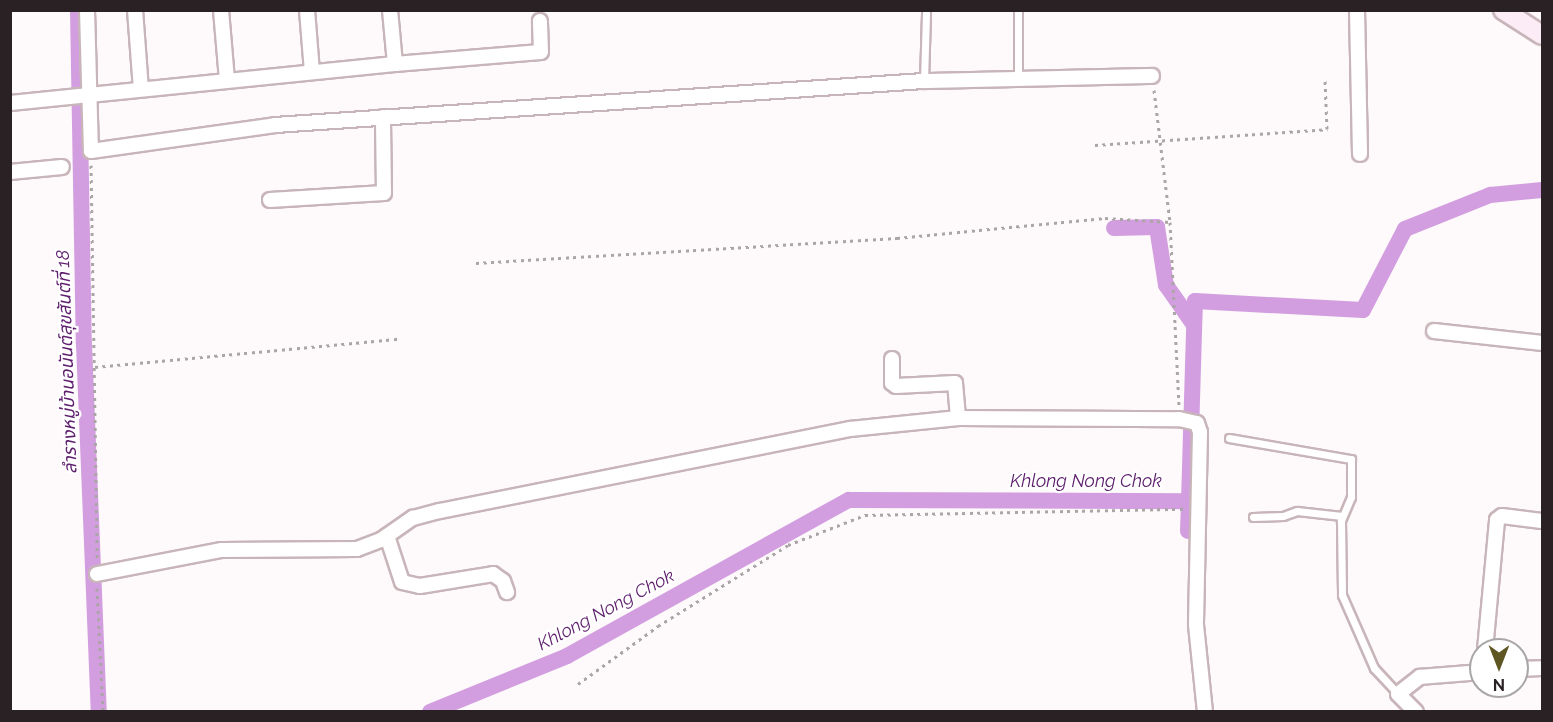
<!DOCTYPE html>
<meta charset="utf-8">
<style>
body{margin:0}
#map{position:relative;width:1553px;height:722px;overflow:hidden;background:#fef9fa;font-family:Raleway,"Noto Sans Thai",sans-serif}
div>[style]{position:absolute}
.canal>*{height:16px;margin:-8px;padding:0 8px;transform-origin:8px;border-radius:8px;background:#d29ee0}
.path>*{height:3px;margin-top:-1.5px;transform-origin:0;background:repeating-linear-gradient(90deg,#aca5a7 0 3px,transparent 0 7.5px)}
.roads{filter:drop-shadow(2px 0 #c8b5ba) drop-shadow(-2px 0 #c8b5ba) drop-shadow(0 2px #c8b5ba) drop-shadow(0 -2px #c8b5ba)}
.service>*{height:7px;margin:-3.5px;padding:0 3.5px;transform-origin:3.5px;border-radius:3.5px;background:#fff}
.minor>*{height:14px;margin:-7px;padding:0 7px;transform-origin:7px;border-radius:7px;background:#fff}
.secondary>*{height:18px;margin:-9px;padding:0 9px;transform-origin:9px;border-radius:9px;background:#fbecf6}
span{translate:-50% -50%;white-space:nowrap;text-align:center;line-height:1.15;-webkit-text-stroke:4.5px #fff;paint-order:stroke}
.water-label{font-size:18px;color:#5f206e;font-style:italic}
.frame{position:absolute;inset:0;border:12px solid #292123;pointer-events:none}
.north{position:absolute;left:1469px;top:638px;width:60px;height:60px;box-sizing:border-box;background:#fff;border:2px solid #a9a6a7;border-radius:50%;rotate:180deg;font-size:16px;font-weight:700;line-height:24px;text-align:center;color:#292123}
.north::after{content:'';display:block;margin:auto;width:21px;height:27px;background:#5f5723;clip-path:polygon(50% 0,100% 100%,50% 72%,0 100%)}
</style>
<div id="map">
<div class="canal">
<i style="left:78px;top:10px;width:334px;rotate:89deg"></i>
<i style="left:84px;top:344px;width:368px;rotate:87.7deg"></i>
<i style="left:1114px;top:228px;width:43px;rotate:-1.3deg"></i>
<i style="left:1157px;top:227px;width:59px;rotate:81.2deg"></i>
<i style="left:1166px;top:285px;width:49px;rotate:55deg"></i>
<i style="left:1188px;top:531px;width:30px;rotate:-88deg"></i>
<i style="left:430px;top:712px;width:148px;rotate:-22.2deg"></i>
<i style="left:567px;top:656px;width:322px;rotate:-29deg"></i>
<i style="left:849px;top:500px;width:340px;rotate:0.2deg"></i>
<i style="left:1189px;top:501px;width:200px;rotate:-88.3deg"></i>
<i style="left:1195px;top:301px;width:168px;rotate:3.1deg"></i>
<i style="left:1363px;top:310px;width:91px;rotate:-62.6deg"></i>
<i style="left:1405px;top:229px;width:92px;rotate:-21.8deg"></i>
<i style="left:1490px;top:195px;width:52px;rotate:-5.5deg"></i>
</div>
<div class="path">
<i style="left:1154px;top:90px;width:133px;rotate:83.1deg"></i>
<i style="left:1170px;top:222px;width:184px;rotate:87.2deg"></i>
<i style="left:1095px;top:145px;width:233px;rotate:-3.9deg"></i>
<i style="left:1327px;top:129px;width:50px;rotate:-92.3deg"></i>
<i style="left:91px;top:165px;width:395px;rotate:89.1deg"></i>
<i style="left:476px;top:263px;width:422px;rotate:-3.4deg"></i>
<i style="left:897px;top:238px;width:209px;rotate:-5.5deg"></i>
<i style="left:1105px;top:218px;width:65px;rotate:3.5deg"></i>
<i style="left:95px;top:367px;width:305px;rotate:-5.3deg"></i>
<i style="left:97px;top:588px;width:124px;rotate:87.2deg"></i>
<i style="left:578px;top:684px;width:99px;rotate:-35.9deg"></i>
<i style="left:658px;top:626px;width:153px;rotate:-31.9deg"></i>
<i style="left:788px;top:545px;width:83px;rotate:-21.3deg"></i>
<i style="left:865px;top:515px;width:320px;rotate:-1.1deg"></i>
</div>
<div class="roads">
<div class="service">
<i style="left:1018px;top:78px;width:68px;rotate:-90deg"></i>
<i style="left:924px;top:81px;width:68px;rotate:-88.3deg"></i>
<i style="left:1229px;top:438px;width:124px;rotate:9.8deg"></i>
<i style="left:1351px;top:459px;width:38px;rotate:90deg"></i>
<i style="left:1351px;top:497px;width:26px;rotate:113deg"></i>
<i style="left:1341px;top:521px;width:74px;rotate:89.2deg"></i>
<i style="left:1342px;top:595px;width:80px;rotate:66.3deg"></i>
<i style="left:1374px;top:668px;width:35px;rotate:47deg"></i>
<i style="left:1253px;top:517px;width:30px;rotate:-2deg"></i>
<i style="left:1283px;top:516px;width:15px;rotate:-20deg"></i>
<i style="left:1297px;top:511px;width:45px;rotate:6.3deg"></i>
</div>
<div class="minor">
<i style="left:87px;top:10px;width:141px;rotate:88.4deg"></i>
<i style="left:91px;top:151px;width:186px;rotate:-8deg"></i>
<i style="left:275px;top:125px;width:650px;rotate:-3.88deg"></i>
<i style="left:924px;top:81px;width:228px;rotate:-1.3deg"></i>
<i style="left:135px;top:10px;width:79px;rotate:85.7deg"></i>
<i style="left:221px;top:10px;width:70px;rotate:85.1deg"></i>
<i style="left:307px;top:10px;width:62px;rotate:85.4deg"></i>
<i style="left:1357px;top:10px;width:144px;rotate:88.8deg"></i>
<i style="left:395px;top:64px;width:146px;rotate:-4.7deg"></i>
<i style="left:541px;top:52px;width:31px;rotate:-92deg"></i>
<i style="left:10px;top:103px;width:387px;rotate:-5.8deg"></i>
<i style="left:395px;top:64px;width:54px;rotate:-95.3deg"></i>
<i style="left:10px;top:172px;width:52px;rotate:-5.5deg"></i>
<i style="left:270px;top:200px;width:114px;rotate:-3.5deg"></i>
<i style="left:384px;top:193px;width:76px;rotate:-90.8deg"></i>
<i style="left:1434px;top:331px;width:109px;rotate:6.3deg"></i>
<i style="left:892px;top:359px;width:24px;rotate:90deg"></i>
<i style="left:892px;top:383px;width:5px;rotate:37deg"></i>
<i style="left:896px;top:386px;width:59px;rotate:-2.9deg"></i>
<i style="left:955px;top:383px;width:35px;rotate:85deg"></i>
<i style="left:387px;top:536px;width:48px;rotate:71.9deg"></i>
<i style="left:402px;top:582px;width:18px;rotate:13deg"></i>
<i style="left:420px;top:586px;width:74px;rotate:-9.3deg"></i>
<i style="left:493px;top:574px;width:12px;rotate:35deg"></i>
<i style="left:503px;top:581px;width:12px;rotate:70deg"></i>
<i style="left:97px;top:574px;width:127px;rotate:-10.9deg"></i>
<i style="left:222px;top:550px;width:135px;rotate:-0.4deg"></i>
<i style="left:357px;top:549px;width:26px;rotate:-21deg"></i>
<i style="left:381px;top:540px;width:39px;rotate:-35deg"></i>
<i style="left:413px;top:518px;width:28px;rotate:-15deg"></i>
<i style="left:440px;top:511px;width:418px;rotate:-11.3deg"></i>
<i style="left:850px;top:429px;width:109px;rotate:-5.8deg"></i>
<i style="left:958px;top:418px;width:221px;rotate:0.3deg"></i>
<i style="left:1179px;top:419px;width:18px;rotate:13deg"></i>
<i style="left:1197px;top:423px;width:9px;rotate:72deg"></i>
<i style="left:1200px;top:432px;width:193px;rotate:91.2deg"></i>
<i style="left:1196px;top:625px;width:87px;rotate:84.1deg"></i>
<i style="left:1485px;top:650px;width:131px;rotate:-84.7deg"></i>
<i style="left:1497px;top:520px;width:6px;rotate:-39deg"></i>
<i style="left:1502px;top:516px;width:40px;rotate:7.1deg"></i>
<i style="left:1517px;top:669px;width:25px;rotate:-2deg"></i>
<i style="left:1416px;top:712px;width:25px;rotate:-135deg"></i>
<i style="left:1398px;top:694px;width:28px;rotate:-38deg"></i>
<i style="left:1420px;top:677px;width:61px;rotate:-4.7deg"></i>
</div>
<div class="secondary">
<i style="left:1503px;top:10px;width:46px;rotate:32.7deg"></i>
</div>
</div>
<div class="water-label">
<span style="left:67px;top:362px;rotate:-92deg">ลำรางหมู่บ้านอนันต์สุขสันต์ที่ 18</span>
<span style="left:1086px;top:481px">Khlong Nong Chok</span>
<span style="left:606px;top:610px;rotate:-28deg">Khlong Nong Chok</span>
</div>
<div class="frame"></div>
<div class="north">N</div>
</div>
